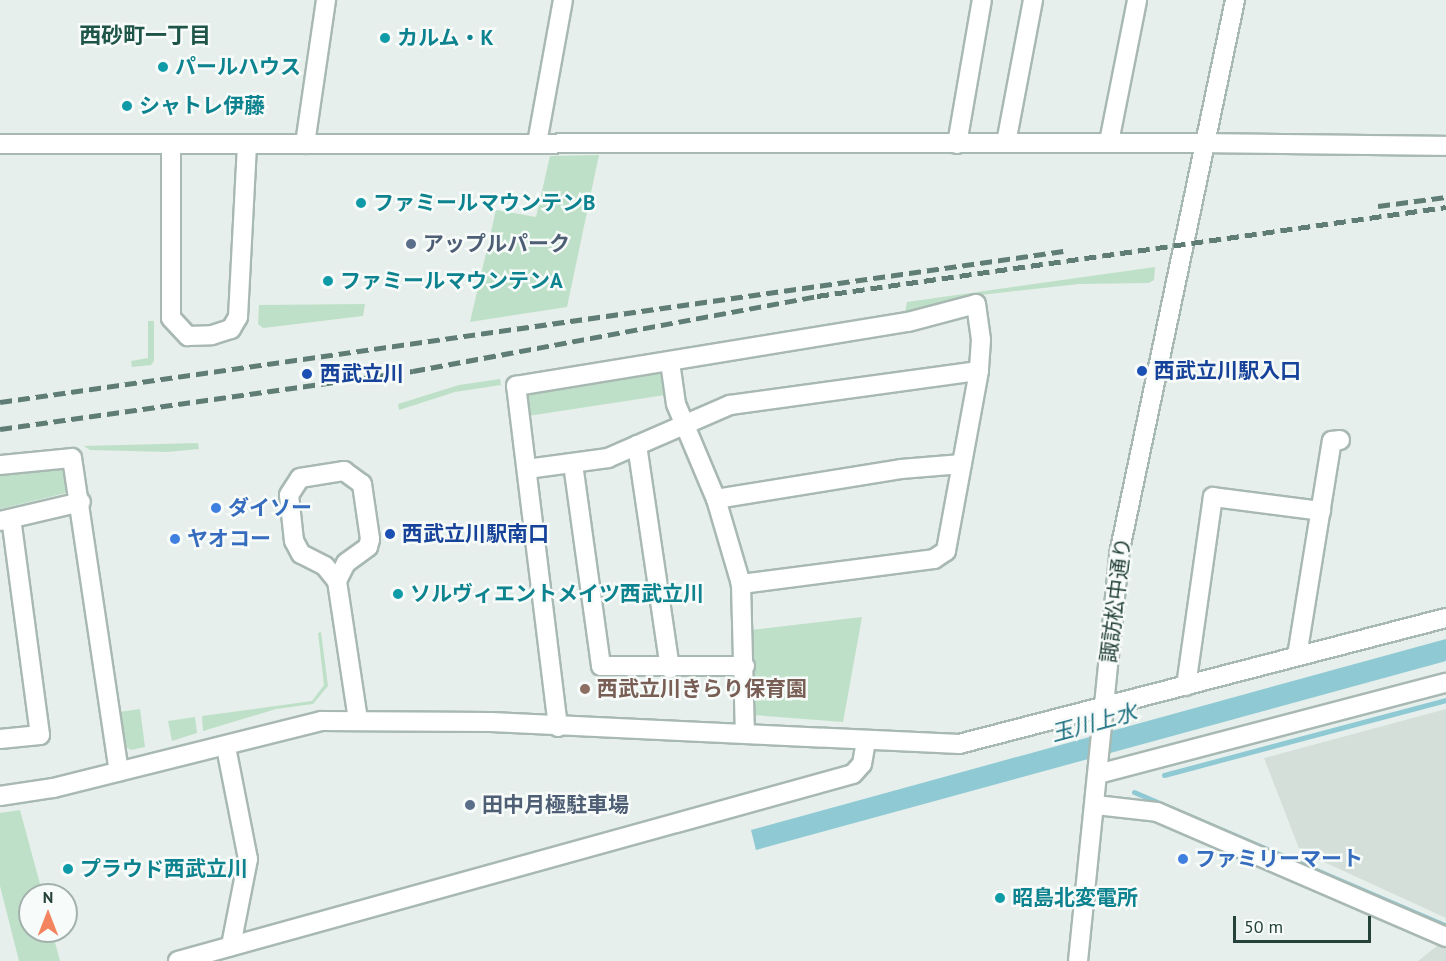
<!DOCTYPE html>
<meta charset="utf-8">
<style>
body{margin:0}
#map{position:relative;width:1446px;height:961px;overflow:hidden;background:#e6efeb;font-family:"PT Sans","Noto Sans JP",sans-serif}
div>[style]{position:absolute}
.built>*{inset:0;background:#d4dfda}
.green>*{inset:0;background:#bfe0c8}
.water>*{inset:0;background:#8ec9d4}
.stream>*{height:5px;margin:-2.5px;padding:0 2.5px;transform-origin:2.5px;border-radius:2.5px;background:#8ec9d4}
.roads{filter:drop-shadow(2px 0 #a8b8b2) drop-shadow(-2px 0 #a8b8b2) drop-shadow(0 2px #a8b8b2) drop-shadow(0 -2px #a8b8b2)}
.minor>*{height:18px;margin:-9px;padding:0 9px;transform-origin:9px;border-radius:9px;background:#fff}
.tertiary>*{height:18px;margin:-9px;padding:0 9px;transform-origin:9px;border-radius:9px;background:#fff}
.rail>*{height:4.5px;margin-top:-2.25px;transform-origin:0;background:repeating-linear-gradient(90deg,#5f7d75 0 12px,transparent 0 18px)}
.dots>*{width:16px;height:16px;translate:-50% -50%;box-sizing:border-box;border:3px solid #f7fbf9;border-radius:50%}
span{translate:-50% -50%;white-space:nowrap;text-align:center;line-height:1.15;-webkit-text-stroke:5px #f7fbf9;paint-order:stroke}
.culture-label{font-size:21px;color:#0d838f;font-weight:700}
.left{translate:0 -50%;text-align:left}
.service-label{font-size:21px;color:#4e5e75;font-weight:700}
.transit-label{font-size:21px;color:#164399;font-weight:700}
.shop-label{font-size:21px;color:#366cbe;font-weight:700}
.street-label{font-size:21px;color:#24423a}
.education-label{font-size:21px;color:#785e54;font-weight:700}
.neighbourhood-label{font-size:22px;color:#1f5548;font-weight:700}
.water-label{font-size:22px;color:#1c6f80;font-style:italic}
.north{position:absolute;left:18px;top:883px;width:60px;height:60px;box-sizing:border-box;background:#f7fbf9;border:2px solid #a3b1ad;border-radius:50%;rotate:0deg;font-size:16px;font-weight:700;line-height:24px;text-align:center;color:#24423a}
.north::after{content:'';display:block;margin:auto;width:21px;height:27px;background:#f4845f;clip-path:polygon(50% 0,100% 100%,50% 72%,0 100%)}
.scale{position:absolute;left:1233px;top:916px;width:138px;height:27px;box-sizing:border-box;border:3px solid #24423a;border-top:0;padding-left:8px;font-size:18px;line-height:21px;white-space:nowrap;color:#24423a;-webkit-text-stroke:4px #f7fbf9;paint-order:stroke}
</style>
<div id="map">
<div class="built">
<i style="clip-path:polygon(1446px 709px,1446px 918px,1300px 851px,1264px 758px)"></i>
<i style="clip-path:polygon(1442px 942px,1446px 944px,1446px 961px,1418px 961px)"></i>
</div>
<div class="green">
<i style="clip-path:polygon(599px 155px,567px 307px,470px 322px,496px 210px,536px 217px,550px 156px)"></i>
<i style="clip-path:polygon(1155px 267px,1154px 280px,1149px 283px,1079px 284px,972px 296px,904px 317px,907px 302px)"></i>
<i style="clip-path:polygon(365px 304px,363px 316px,263px 328px,258px 324px,259px 305px)"></i>
<i style="clip-path:polygon(148px 321px,154px 321px,154px 361px,151px 365px,132px 367px,131px 361px,148px 358px)"></i>
<i style="clip-path:polygon(655px 372px,663px 376px,665px 395px,528px 416px,526px 397px,534px 391px)"></i>
<i style="clip-path:polygon(500px 379px,501px 385px,455px 392px,399px 410px,398px 404px,459px 385px)"></i>
<i style="clip-path:polygon(198px 443px,199px 449px,167px 452px,90px 450px,84px 446px)"></i>
<i style="clip-path:polygon(62px 467px,66px 493px,0 509px,0 473px)"></i>
<i style="clip-path:polygon(862px 617px,843px 722px,753px 715px,751px 630px)"></i>
<i style="clip-path:polygon(321px 632px,328px 686px,313px 704px,276px 709px,203px 731px,202px 716px,312px 701px,324px 685px,318px 633px)"></i>
<i style="clip-path:polygon(140px 709px,145px 747px,131px 750px,123px 745px,119px 712px)"></i>
<i style="clip-path:polygon(195px 717px,197px 733px,172px 741px,168px 721px)"></i>
<i style="clip-path:polygon(20px 810px,43px 895px,30px 895px,30px 931px,52px 931px,60px 961px,19px 961px,0 886px,0 813px)"></i>
</div>
<div class="water">
<i style="clip-path:polygon(1446px 639px,1446px 661px,756px 850px,751px 830px)"></i>
</div>
<div class="stream">
<i style="left:1164px;top:775px;width:292px;rotate:-14.9deg"></i>
<i style="left:1134px;top:792px;width:340px;rotate:23.2deg"></i>
</div>
<div class="roads">
<div class="minor">
<i style="left:1109px;top:142px;width:145px;rotate:-78.8deg"></i>
<i style="left:537px;top:143px;width:145px;rotate:-79.7deg"></i>
<i style="left:1006px;top:143px;width:146px;rotate:-79.3deg"></i>
<i style="left:1206px;top:143px;width:240px;rotate:0.7deg"></i>
<i style="left:305px;top:144px;width:146px;rotate:-81.7deg"></i>
<i style="left:957px;top:144px;width:146px;rotate:-80.2deg"></i>
<i style="left:171px;top:145px;width:173px;rotate:90deg"></i>
<i style="left:171px;top:318px;width:25px;rotate:47deg"></i>
<i style="left:188px;top:336px;width:24px;rotate:-2deg"></i>
<i style="left:212px;top:335px;width:20px;rotate:-18deg"></i>
<i style="left:231px;top:329px;width:14px;rotate:-60deg"></i>
<i style="left:238px;top:317px;width:173px;rotate:-87deg"></i>
<i style="left:670px;top:362px;width:42px;rotate:81.9deg"></i>
<i style="left:676px;top:404px;width:103px;rotate:67.2deg"></i>
<i style="left:716px;top:499px;width:89px;rotate:73.6deg"></i>
<i style="left:741px;top:584px;width:148px;rotate:88.5deg"></i>
<i style="left:637px;top:445px;width:226px;rotate:81.6deg"></i>
<i style="left:573px;top:464px;width:204px;rotate:82.1deg"></i>
<i style="left:601px;top:666px;width:144px"></i>
<i style="left:0;top:465px;width:72px;rotate:-5.6deg"></i>
<i style="left:72px;top:458px;width:317px;rotate:81.5deg"></i>
<i style="left:527px;top:469px;width:82px;rotate:-7.7deg"></i>
<i style="left:608px;top:458px;width:133px;rotate:-23.5deg"></i>
<i style="left:730px;top:405px;width:251px;rotate:-7.8deg"></i>
<i style="left:344px;top:471px;width:22px;rotate:36deg"></i>
<i style="left:362px;top:484px;width:56px;rotate:81.7deg"></i>
<i style="left:370px;top:539px;width:8px;rotate:104deg"></i>
<i style="left:368px;top:547px;width:27px;rotate:144deg"></i>
<i style="left:346px;top:563px;width:20px;rotate:117deg"></i>
<i style="left:337px;top:581px;width:19px;rotate:-129deg"></i>
<i style="left:325px;top:566px;width:27px;rotate:-153deg"></i>
<i style="left:301px;top:554px;width:15px;rotate:-118deg"></i>
<i style="left:294px;top:541px;width:46px;rotate:-96.2deg"></i>
<i style="left:289px;top:495px;width:20px;rotate:-57deg"></i>
<i style="left:300px;top:478px;width:45px;rotate:-9deg"></i>
<i style="left:716px;top:499px;width:187px;rotate:-9.2deg"></i>
<i style="left:901px;top:469px;width:61px;rotate:-4.7deg"></i>
<i style="left:0;top:521px;width:83px;rotate:-13.2deg"></i>
<i style="left:1297px;top:656px;width:218px;rotate:-80.8deg"></i>
<i style="left:1332px;top:441px;width:8px;rotate:-7deg"></i>
<i style="left:1186px;top:686px;width:191px;rotate:-81.9deg"></i>
<i style="left:1213px;top:497px;width:109px;rotate:7.4deg"></i>
<i style="left:558px;top:727px;width:344px;rotate:-97deg"></i>
<i style="left:516px;top:386px;width:397px;rotate:-9.3deg"></i>
<i style="left:908px;top:322px;width:70px;rotate:-14.8deg"></i>
<i style="left:976px;top:304px;width:36px;rotate:82deg"></i>
<i style="left:981px;top:340px;width:31px;rotate:94deg"></i>
<i style="left:979px;top:371px;width:183px;rotate:100.4deg"></i>
<i style="left:946px;top:551px;width:14px;rotate:146deg"></i>
<i style="left:934px;top:559px;width:195px;rotate:172.6deg"></i>
<i style="left:0;top:739px;width:40px;rotate:-5.7deg"></i>
<i style="left:40px;top:735px;width:218px;rotate:-97.6deg"></i>
<i style="left:226px;top:747px;width:114px;rotate:78.9deg"></i>
<i style="left:248px;top:859px;width:89px;rotate:101.1deg"></i>
<i style="left:1098px;top:774px;width:360px;rotate:-14.7deg"></i>
<i style="left:1096px;top:805px;width:61px;rotate:6.5deg"></i>
<i style="left:1157px;top:812px;width:315px;rotate:23.4deg"></i>
<i style="left:178px;top:961px;width:700px;rotate:-15.48deg"></i>
<i style="left:853px;top:774px;width:13px;rotate:-48deg"></i>
<i style="left:862px;top:764px;width:22px;rotate:-80deg"></i>
</div>
<div class="tertiary">
<i style="left:0;top:144px;width:1206px;rotate:-0.05deg"></i>
<i style="left:337px;top:581px;width:141px;rotate:81.4deg"></i>
<i style="left:0;top:796px;width:54px;rotate:-8.6deg"></i>
<i style="left:53px;top:788px;width:276px;rotate:-14deg"></i>
<i style="left:321px;top:721px;width:170px;rotate:0.3deg"></i>
<i style="left:491px;top:722px;width:469px;rotate:2.7deg"></i>
<i style="left:959px;top:744px;width:503px;rotate:-14.51deg"></i>
<i style="left:1078px;top:961px;width:409px;rotate:-84.2deg"></i>
<i style="left:1119px;top:554px;width:566px;rotate:-78.17deg"></i>
</div>
</div>
<div class="rail">
<i style="left:1378px;top:206px;width:69px;rotate:-7.5deg"></i>
<i style="left:0;top:402px;width:1074px;rotate:-8.08deg"></i>
<i style="left:0;top:429px;width:417px;rotate:-8deg"></i>
<i style="left:413px;top:371px;width:411px;rotate:-10.5deg"></i>
<i style="left:817px;top:296px;width:635px;rotate:-8.05deg"></i>
</div>
<div class="dots">
<i style="left:385px;top:38px;background:#0f9aa8"></i>
<i style="left:163px;top:67px;background:#0f9aa8"></i>
<i style="left:127px;top:106px;background:#0f9aa8"></i>
<i style="left:361px;top:203px;background:#0f9aa8"></i>
<i style="left:411px;top:244px;background:#5c6f8a"></i>
<i style="left:328px;top:281px;background:#0f9aa8"></i>
<i style="left:1142px;top:371px;background:#1a4fb4"></i>
<i style="left:307px;top:374px;background:#1a4fb4"></i>
<i style="left:216px;top:508px;background:#3f7fe0"></i>
<i style="left:390px;top:534px;background:#1a4fb4"></i>
<i style="left:175px;top:539px;background:#3f7fe0"></i>
<i style="left:398px;top:594px;background:#0f9aa8"></i>
<i style="left:585px;top:689px;background:#8d6e63"></i>
<i style="left:470px;top:805px;background:#5c6f8a"></i>
<i style="left:1183px;top:859px;background:#3f7fe0"></i>
<i style="left:68px;top:869px;background:#0f9aa8"></i>
<i style="left:1000px;top:898px;background:#0f9aa8"></i>
</div>
<div class="culture-label">
<span class="left" style="left:397px;top:38px">カルム・K</span>
<span class="left" style="left:175px;top:67px">パールハウス</span>
<span class="left" style="left:139px;top:106px">シャトレ伊藤</span>
<span class="left" style="left:373px;top:203px">ファミールマウンテンB</span>
<span class="left" style="left:340px;top:281px">ファミールマウンテンA</span>
<span class="left" style="left:410px;top:594px">ソルヴィエントメイツ西武立川</span>
<span class="left" style="left:80px;top:869px">プラウド西武立川</span>
<span class="left" style="left:1012px;top:898px">昭島北変電所</span>
</div>
<div class="service-label">
<span class="left" style="left:423px;top:244px">アップルパーク</span>
<span class="left" style="left:482px;top:805px">田中月極駐車場</span>
</div>
<div class="transit-label">
<span class="left" style="left:1154px;top:371px">西武立川駅入口</span>
<span class="left" style="left:320px;top:374px">西武立川</span>
<span class="left" style="left:402px;top:534px">西武立川駅南口</span>
</div>
<div class="shop-label">
<span class="left" style="left:228px;top:508px">ダイソー</span>
<span class="left" style="left:187px;top:539px">ヤオコー</span>
<span class="left" style="left:1195px;top:859px">ファミリーマート</span>
</div>
<div class="street-label">
<span style="left:1116px;top:600px;rotate:-83deg">諏訪松中通り</span>
</div>
<div class="education-label">
<span class="left" style="left:597px;top:689px">西武立川きらり保育園</span>
</div>
<div class="neighbourhood-label">
<span style="left:145px;top:36px">西砂町一丁目</span>
</div>
<div class="water-label">
<span style="left:1094px;top:723px;rotate:-15deg">玉川上水</span>
</div>
<div class="north">N</div>
<div class="scale">50 m</div>
</div>
